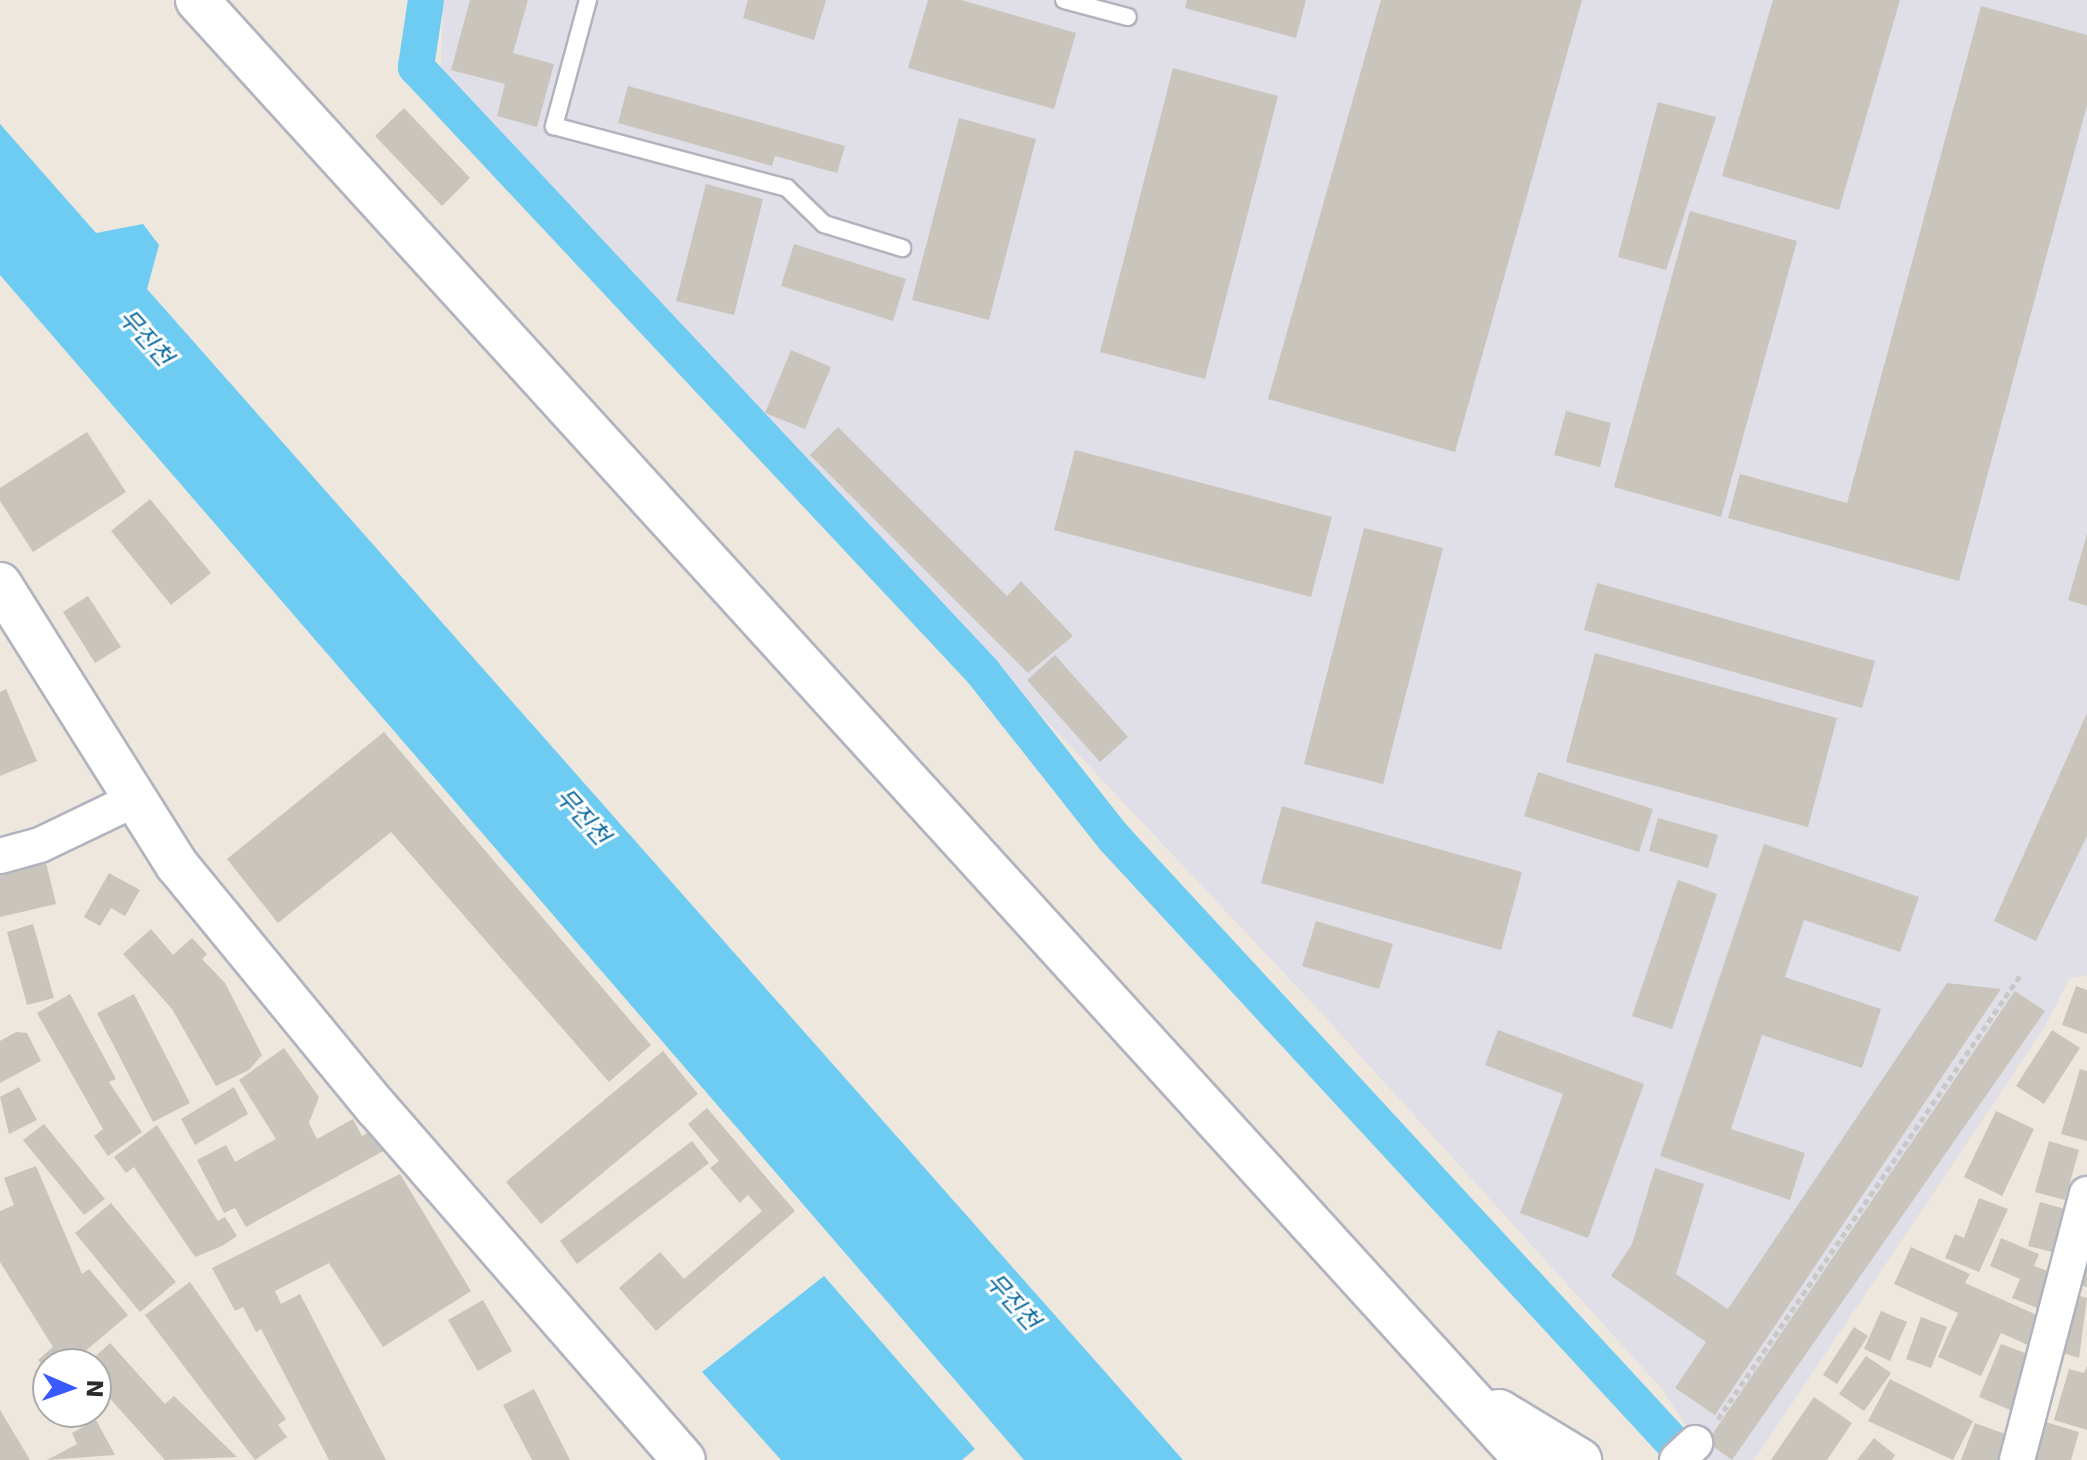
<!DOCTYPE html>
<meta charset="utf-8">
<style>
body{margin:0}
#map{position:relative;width:2087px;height:1460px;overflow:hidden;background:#ede7dd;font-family:"DejaVu Sans","Noto Sans KR",sans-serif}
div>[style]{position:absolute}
.industrial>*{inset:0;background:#e0dee6}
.water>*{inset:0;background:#6eccf2}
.canal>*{height:36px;margin:-18px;padding:0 18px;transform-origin:18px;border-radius:18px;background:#6eccf2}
.building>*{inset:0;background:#c9c5bc}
.path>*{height:5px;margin-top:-2.5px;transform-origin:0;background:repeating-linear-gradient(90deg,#c8c8c8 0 6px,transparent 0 10px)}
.roads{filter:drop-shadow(2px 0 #b1b3bf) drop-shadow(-2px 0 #b1b3bf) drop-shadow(0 2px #b1b3bf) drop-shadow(0 -2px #b1b3bf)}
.service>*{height:16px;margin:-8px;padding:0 8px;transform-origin:8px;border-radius:8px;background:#fff}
.minor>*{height:34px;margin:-17px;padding:0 17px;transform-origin:17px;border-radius:17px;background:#fff}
.tertiary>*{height:42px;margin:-21px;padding:0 21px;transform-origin:21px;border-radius:21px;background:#fff}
span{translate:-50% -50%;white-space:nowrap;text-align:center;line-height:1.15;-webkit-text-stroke:6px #fff;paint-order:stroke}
.water-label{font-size:24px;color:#0a6aa1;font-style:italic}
.north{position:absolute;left:32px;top:1348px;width:80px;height:80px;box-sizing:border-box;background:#fff;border:2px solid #aaa;border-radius:50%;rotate:92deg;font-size:22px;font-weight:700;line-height:32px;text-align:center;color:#2b2b2b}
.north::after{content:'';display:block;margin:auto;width:28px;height:36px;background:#395aff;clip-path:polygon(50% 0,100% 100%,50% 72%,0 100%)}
</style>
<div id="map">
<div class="industrial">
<i style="clip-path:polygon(443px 0,2087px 0,2087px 975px,2069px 979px,2044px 1028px,1754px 1460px,1709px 1460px,1662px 1389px,1316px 1007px,478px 117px,441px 67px)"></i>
</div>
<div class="water">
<i style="clip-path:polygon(0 124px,96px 233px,143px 224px,159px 245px,147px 289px,1183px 1460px,1024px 1460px,0 275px)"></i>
<i style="clip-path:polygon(824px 1276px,975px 1449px,962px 1460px,781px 1460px,702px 1372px)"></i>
</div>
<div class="canal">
<i style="left:426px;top:0;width:68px;rotate:98.5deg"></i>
<i style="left:416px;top:67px;width:828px;rotate:46.86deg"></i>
<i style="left:982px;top:671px;width:213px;rotate:51.7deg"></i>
<i style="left:1114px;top:838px;width:847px;rotate:47.25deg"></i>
</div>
<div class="building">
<i style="clip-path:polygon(470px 0,528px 0,513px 53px,554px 64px,537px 127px,497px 116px,505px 84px,451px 70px)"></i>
<i style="clip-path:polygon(748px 0,826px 0,814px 40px,743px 18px)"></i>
<i style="clip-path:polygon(928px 0,961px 0,1076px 33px,1054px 109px,908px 68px)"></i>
<i style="clip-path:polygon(1187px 0,1306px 0,1296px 38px,1185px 8px)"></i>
<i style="clip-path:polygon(1381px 0,1582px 0,1455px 452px,1268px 399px)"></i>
<i style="clip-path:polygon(1773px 0,1900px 0,1839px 210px,1722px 176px)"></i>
<i style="clip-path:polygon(1981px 6px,2087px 35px,2087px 105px,1959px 581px,1728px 518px,1740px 474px,1847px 503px)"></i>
<i style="clip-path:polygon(1173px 68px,1278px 96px,1205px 379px,1100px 352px)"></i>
<i style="clip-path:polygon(628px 86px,845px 146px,837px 173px,775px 156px,772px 166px,618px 123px)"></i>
<i style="clip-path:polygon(1658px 102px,1716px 117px,1666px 270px,1618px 257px)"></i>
<i style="clip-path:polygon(404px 108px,470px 178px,442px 206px,375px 136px)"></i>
<i style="clip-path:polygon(959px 118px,1036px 139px,989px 320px,912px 300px)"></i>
<i style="clip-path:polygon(706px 184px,763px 199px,734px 315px,676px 301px)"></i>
<i style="clip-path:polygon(1690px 211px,1797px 241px,1721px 517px,1614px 487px)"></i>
<i style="clip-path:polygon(794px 244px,906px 279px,893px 321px,781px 286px)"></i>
<i style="clip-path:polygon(791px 350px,831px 367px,805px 429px,765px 413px)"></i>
<i style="clip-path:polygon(1566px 411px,1611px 423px,1600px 467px,1554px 455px)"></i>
<i style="clip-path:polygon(838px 427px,1007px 596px,1021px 581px,1073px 636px,1028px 673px,810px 455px)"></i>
<i style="clip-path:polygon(87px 432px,126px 492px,33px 552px,0 501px,0 488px)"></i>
<i style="clip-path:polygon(1075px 450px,1332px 517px,1311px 597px,1054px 530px)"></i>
<i style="clip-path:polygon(150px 499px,211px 573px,171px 605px,111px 531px)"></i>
<i style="clip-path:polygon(1364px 528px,1443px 548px,1383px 784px,1304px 764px)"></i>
<i style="clip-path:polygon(2087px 534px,2087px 606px,2068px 600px)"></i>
<i style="clip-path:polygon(1597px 583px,1875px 661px,1862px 708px,1584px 630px)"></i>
<i style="clip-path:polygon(88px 596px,121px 647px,95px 663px,63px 612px)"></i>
<i style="clip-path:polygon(1595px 653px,1837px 718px,1808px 827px,1566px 762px)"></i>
<i style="clip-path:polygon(1055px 655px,1128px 737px,1100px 762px,1027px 680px)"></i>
<i style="clip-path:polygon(6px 689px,37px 761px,0 776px,0 692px)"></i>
<i style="clip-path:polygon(2087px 713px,2087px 836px,2036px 941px,1994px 921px)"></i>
<i style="clip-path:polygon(384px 732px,651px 1045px,609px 1082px,391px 832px,278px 923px,227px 859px)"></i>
<i style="clip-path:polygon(1538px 772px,1653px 809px,1639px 852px,1524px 816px)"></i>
<i style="clip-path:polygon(1282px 806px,1522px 872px,1501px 950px,1261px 883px)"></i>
<i style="clip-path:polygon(1658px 818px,1718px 835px,1708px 868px,1649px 851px)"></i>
<i style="clip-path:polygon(1764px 844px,1919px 897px,1900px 952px,1804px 920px,1785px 977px,1881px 1009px,1862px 1068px,1762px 1035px,1731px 1129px,1805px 1153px,1790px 1200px,1660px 1156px)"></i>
<i style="clip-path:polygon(45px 858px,56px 904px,0 917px,0 868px)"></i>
<i style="clip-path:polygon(109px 873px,140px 890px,125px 916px,111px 908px,100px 926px,84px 917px)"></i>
<i style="clip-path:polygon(1678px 880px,1717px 894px,1672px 1029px,1632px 1016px)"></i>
<i style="clip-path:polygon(1316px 921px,1393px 944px,1379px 989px,1302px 966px)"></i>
<i style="clip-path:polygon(33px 924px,54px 998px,27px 1005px,7px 932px)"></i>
<i style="clip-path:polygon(151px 929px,173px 955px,192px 938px,207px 954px,202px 959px,225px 983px,262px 1055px,249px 1070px,216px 1086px,172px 1009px,123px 954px)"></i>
<i style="clip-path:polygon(1947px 983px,2001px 989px,1715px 1415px,1675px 1388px,1706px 1342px,1611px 1276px,1632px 1244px,1655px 1168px,1704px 1184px,1676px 1274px,1728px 1309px)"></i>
<i style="clip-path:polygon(2076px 986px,2087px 990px,2087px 1034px,2062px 1025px)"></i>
<i style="clip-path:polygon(2015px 991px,2045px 1011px,1732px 1460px,1707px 1442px)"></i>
<i style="clip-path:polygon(70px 994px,116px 1079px,109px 1082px,142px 1132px,108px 1156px,94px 1136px,103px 1129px,37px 1013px)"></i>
<i style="clip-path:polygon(134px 994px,190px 1103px,153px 1122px,97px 1013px)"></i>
<i style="clip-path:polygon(1498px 1030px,1644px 1084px,1588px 1238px,1520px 1213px,1563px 1094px,1485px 1065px)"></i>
<i style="clip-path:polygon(2052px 1030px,2080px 1048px,2044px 1104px,2016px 1086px)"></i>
<i style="clip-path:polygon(16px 1032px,27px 1033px,41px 1061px,0 1083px,0 1041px)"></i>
<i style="clip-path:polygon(284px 1048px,319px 1097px,309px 1123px,317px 1139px,353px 1119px,362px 1136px,373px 1130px,385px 1150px,246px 1227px,235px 1208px,224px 1213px,197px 1160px,226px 1145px,235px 1162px,276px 1139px,239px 1080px)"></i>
<i style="clip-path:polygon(663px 1051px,698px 1094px,541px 1224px,506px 1182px)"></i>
<i style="clip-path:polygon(2080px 1069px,2087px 1071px,2087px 1141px,2061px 1134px)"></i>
<i style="clip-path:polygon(19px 1087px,37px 1120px,9px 1134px,0 1097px)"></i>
<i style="clip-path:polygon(234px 1087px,248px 1114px,195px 1145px,181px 1119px)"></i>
<i style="clip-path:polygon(707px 1108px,795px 1211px,656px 1331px,619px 1288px,660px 1252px,684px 1279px,762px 1211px,748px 1195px,740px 1203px,710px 1168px,719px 1161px,688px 1124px)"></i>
<i style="clip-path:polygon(1996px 1111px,2034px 1129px,2002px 1196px,1964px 1177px)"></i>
<i style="clip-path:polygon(44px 1124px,105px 1199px,84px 1215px,23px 1140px)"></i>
<i style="clip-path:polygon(157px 1125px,218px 1221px,225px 1217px,237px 1236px,222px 1246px,195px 1257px,134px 1167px,126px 1173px,114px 1157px)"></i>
<i style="clip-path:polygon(692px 1141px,709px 1163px,577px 1264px,560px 1241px)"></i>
<i style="clip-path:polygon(2049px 1141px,2079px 1150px,2065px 1200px,2035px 1192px)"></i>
<i style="clip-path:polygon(36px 1166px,82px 1274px,89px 1269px,128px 1315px,70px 1364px,48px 1364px,48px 1372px,38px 1360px,53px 1347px,0 1262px,0 1211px,14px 1205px,4px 1178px)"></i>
<i style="clip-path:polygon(400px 1174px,471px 1291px,383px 1347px,329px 1263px,275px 1291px,281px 1304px,300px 1294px,386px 1460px,329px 1460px,261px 1329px,256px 1332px,243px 1307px,235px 1311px,212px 1268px)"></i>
<i style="clip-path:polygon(1979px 1198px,2008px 1209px,1979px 1272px,1945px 1258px,1955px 1234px,1964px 1238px)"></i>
<i style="clip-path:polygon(2040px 1202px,2072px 1211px,2061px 1254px,2028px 1246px)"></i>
<i style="clip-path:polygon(111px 1203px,176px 1282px,140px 1312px,75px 1233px)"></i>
<i style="clip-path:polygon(2001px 1238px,2039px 1254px,2034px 1266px,2059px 1275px,2045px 1311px,2012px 1298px,2020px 1279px,1990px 1266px)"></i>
<i style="clip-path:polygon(1911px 1247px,1970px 1274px,1965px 1283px,2050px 1321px,2037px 1349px,2001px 1333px,1981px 1376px,1938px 1357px,1958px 1313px,1894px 1284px)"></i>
<i style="clip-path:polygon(2087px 1248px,2087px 1287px,2068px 1281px)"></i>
<i style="clip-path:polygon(190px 1282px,286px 1419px,278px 1425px,287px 1437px,255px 1460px,145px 1315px)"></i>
<i style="clip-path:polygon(2067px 1292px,2087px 1298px,2079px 1358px,2050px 1349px)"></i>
<i style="clip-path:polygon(483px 1300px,512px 1351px,478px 1371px,448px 1320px)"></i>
<i style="clip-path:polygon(1881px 1311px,1907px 1322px,1890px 1361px,1864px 1349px)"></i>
<i style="clip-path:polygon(1921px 1317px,1947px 1327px,1931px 1368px,1906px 1359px)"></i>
<i style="clip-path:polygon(1854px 1327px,1868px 1336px,1837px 1384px,1823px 1375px)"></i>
<i style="clip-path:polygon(110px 1343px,165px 1404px,174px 1396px,237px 1457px,165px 1460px,96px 1383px,96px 1364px,87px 1364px)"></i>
<i style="clip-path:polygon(2001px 1344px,2035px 1357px,2013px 1411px,1979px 1397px)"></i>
<i style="clip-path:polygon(1866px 1356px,1891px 1373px,1864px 1411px,1839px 1394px)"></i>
<i style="clip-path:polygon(2087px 1366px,2087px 1430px,2054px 1420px,2069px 1369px,2084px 1373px)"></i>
<i style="clip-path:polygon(1890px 1379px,1973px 1421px,1953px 1460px,1868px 1421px)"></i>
<i style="clip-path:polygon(534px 1389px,570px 1460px,532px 1460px,503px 1405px)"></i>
<i style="clip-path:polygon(1814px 1397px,1852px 1423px,1827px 1460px,1771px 1460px)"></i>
<i style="clip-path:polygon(0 1410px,30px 1460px,0 1460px)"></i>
<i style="clip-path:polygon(96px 1420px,115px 1455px,47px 1460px,77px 1444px,72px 1433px)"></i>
<i style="clip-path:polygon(2039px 1420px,2079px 1432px,2071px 1460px,2028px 1460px)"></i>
<i style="clip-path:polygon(1975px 1423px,2016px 1438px,2008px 1460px,1961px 1460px)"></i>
<i style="clip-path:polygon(1874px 1438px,1895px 1455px,1892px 1460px,1857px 1460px)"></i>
</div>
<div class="path">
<i style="left:1718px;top:1419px;width:538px;rotate:-55.75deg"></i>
</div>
<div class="roads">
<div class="service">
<i style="left:588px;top:0;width:131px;rotate:105.1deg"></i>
<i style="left:554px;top:126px;width:241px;rotate:14.9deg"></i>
<i style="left:787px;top:188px;width:52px;rotate:44.2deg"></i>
<i style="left:824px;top:224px;width:82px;rotate:17.1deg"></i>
<i style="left:1064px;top:0;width:66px;rotate:14.9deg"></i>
</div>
<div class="minor">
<i style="left:0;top:856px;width:41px;rotate:-15.4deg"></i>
<i style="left:40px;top:845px;width:102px;rotate:-25.6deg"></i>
<i style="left:1677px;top:1460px;width:25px;rotate:-43deg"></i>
<i style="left:2017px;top:1460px;width:275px;rotate:-75.3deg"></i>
</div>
<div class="tertiary">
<i style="left:197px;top:0;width:1974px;rotate:47.69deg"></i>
<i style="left:0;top:584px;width:332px;rotate:57.8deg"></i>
<i style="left:177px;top:865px;width:313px;rotate:50.6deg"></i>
<i style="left:376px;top:1107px;width:468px;rotate:48.9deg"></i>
<i style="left:1499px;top:1411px;width:95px;rotate:31.2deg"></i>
</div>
</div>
<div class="water-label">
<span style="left:145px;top:338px;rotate:48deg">무진천</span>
<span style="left:582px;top:817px;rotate:48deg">무진천</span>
<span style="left:1012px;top:1302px;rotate:48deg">무진천</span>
</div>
<div class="north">N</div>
</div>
